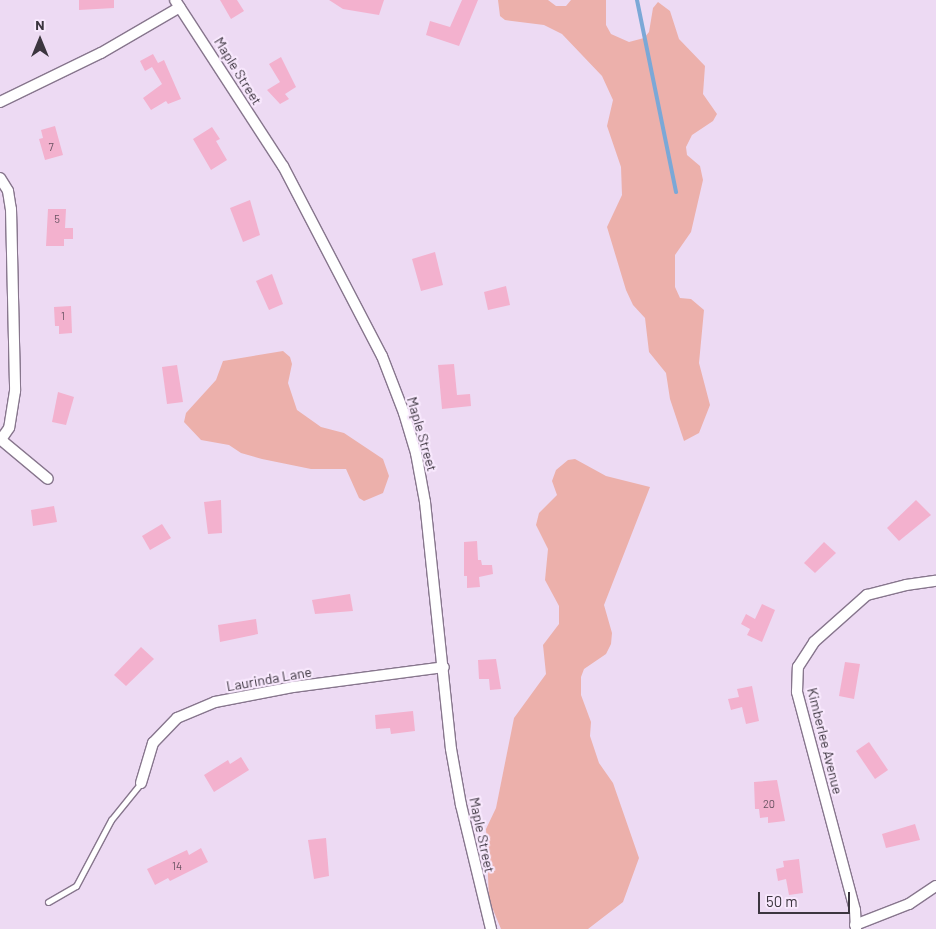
<!DOCTYPE html>
<style>
body{margin:0}
#map{position:relative;width:936px;height:929px;overflow:hidden;background:#eddaf3;font-family:Barlow,sans-serif}
div>[style]{position:absolute}
.green>*{inset:0;background:#ecb0ab}
.stream>*{height:4px;margin:-2px;padding:0 2px;transform-origin:2px;border-radius:2px;background:#7ba8d7}
.building>*{inset:0;background:#f3b1ce}
.roads{filter:drop-shadow(1px 0 #87768d) drop-shadow(-1px 0 #87768d) drop-shadow(0 1px #87768d) drop-shadow(0 -1px #87768d)}
.service>*{height:5px;margin:-2.5px;padding:0 2.5px;transform-origin:2.5px;border-radius:2.5px;background:#fff}
.minor>*{height:10px;margin:-5px;padding:0 5px;transform-origin:5px;border-radius:5px;background:#fff}
span{translate:-50% -50%;white-space:nowrap;text-align:center;line-height:1.15;-webkit-text-stroke:4.5px #f8e8fd;paint-order:stroke}
.number-label{font-size:11px;color:#6a5463}
.number-label span{-webkit-text-stroke-width:0}
.street-label{font-size:14px;color:#3c353f}
.north{position:absolute;left:15px;top:15px;width:50px;height:50px;-webkit-text-stroke:4px #f8e8fd;paint-order:stroke;rotate:0deg;font-size:14px;font-weight:700;line-height:20px;text-align:center;color:#3c353f}
.north::after{content:'';display:block;margin:auto;width:18px;height:22px;background:#3c353f;clip-path:polygon(50% 0,100% 100%,50% 72%,0 100%)}
.scale{position:absolute;left:758px;top:892px;width:92px;height:22px;box-sizing:border-box;border:2px solid #3c353f;border-top:0;padding-left:6px;font-size:15px;line-height:18px;white-space:nowrap;color:#3c353f;-webkit-text-stroke:4px #f8e8fd;paint-order:stroke}
</style>
<div id="map">
<div class="green">
<i style="clip-path:polygon(498px 0,548px 0,556px 6px,566px 6px,571px 0,606px 0,606px 25px,611px 34px,629px 42px,644px 38px,649px 32px,653px 8px,658px 2px,670px 11px,679px 39px,705px 66px,703px 94px,717px 114px,713px 121px,692px 135px,686px 147px,687px 155px,700px 166px,703px 180px,691px 232px,675px 255px,675px 287px,680px 298px,691px 299px,704px 310px,699px 363px,710px 405px,699px 433px,684px 441px,670px 399px,666px 373px,649px 352px,645px 318px,633px 305px,626px 290px,607px 227px,622px 195px,621px 167px,607px 126px,613px 100px,602px 76px,562px 34px,544px 25px,505px 20px,500px 16px)"></i>
<i style="clip-path:polygon(283px 351px,290px 357px,292px 364px,288px 383px,297px 410px,321px 427px,344px 433px,383px 459px,389px 476px,383px 493px,364px 501px,359px 498px,346px 469px,311px 469px,262px 459px,241px 453px,229px 445px,201px 440px,184px 422px,186px 413px,216px 380px,223px 361px)"></i>
<i style="clip-path:polygon(575px 459px,606px 476px,650px 487px,604px 605px,612px 633px,611px 644px,606px 654px,584px 669px,581px 677px,581px 695px,591px 722px,590px 736px,599px 763px,613px 783px,639px 858px,623px 902px,588px 929px,501px 929px,489px 900px,486px 829px,496px 808px,514px 718px,546px 674px,543px 645px,559px 624px,559px 606px,545px 580px,548px 549px,536px 525px,539px 513px,557px 495px,552px 481px,556px 470px,568px 460px)"></i>
</div>
<div class="stream">
<i style="left:637px;top:0;width:196px;rotate:78.5deg"></i>
</div>
<div class="building">
<i style="clip-path:polygon(79px 0,114px 0,114px 8px,79px 10px)"></i>
<i style="clip-path:polygon(220px 0,237px 0,244px 11px,231px 19px)"></i>
<i style="clip-path:polygon(329px 0,384px 0,379px 15px,343px 9px)"></i>
<i style="clip-path:polygon(462px 0,478px 0,459px 46px,426px 35px,430px 21px,450px 27px)"></i>
<i style="clip-path:polygon(153px 54px,158px 63px,164px 60px,181px 99px,168px 104px,166px 101px,151px 110px,143px 98px,162px 84px,152px 67px,145px 71px,140px 61px)"></i>
<i style="clip-path:polygon(281px 57px,296px 87px,285px 94px,289px 99px,280px 104px,267px 90px,280px 82px,269px 64px)"></i>
<i style="clip-path:polygon(55px 126px,63px 155px,45px 160px,39px 139px,43px 138px,41px 130px)"></i>
<i style="clip-path:polygon(212px 127px,220px 139px,216px 141px,227px 160px,211px 170px,193px 139px)"></i>
<i style="clip-path:polygon(250px 200px,260px 235px,243px 242px,230px 208px)"></i>
<i style="clip-path:polygon(48px 209px,66px 209px,65px 228px,73px 228px,73px 239px,64px 239px,64px 246px,46px 246px)"></i>
<i style="clip-path:polygon(435px 252px,443px 285px,421px 291px,412px 259px)"></i>
<i style="clip-path:polygon(272px 274px,283px 304px,269px 310px,256px 281px)"></i>
<i style="clip-path:polygon(506px 286px,510px 305px,488px 310px,484px 292px)"></i>
<i style="clip-path:polygon(71px 306px,72px 333px,59px 334px,59px 326px,55px 326px,54px 307px)"></i>
<i style="clip-path:polygon(454px 364px,457px 395px,470px 394px,471px 406px,442px 409px,438px 365px)"></i>
<i style="clip-path:polygon(177px 365px,183px 402px,167px 404px,162px 367px)"></i>
<i style="clip-path:polygon(58px 392px,74px 397px,66px 425px,52px 422px)"></i>
<i style="clip-path:polygon(221px 500px,222px 533px,208px 534px,204px 502px)"></i>
<i style="clip-path:polygon(916px 500px,931px 515px,899px 541px,887px 528px)"></i>
<i style="clip-path:polygon(54px 506px,57px 522px,33px 526px,31px 510px)"></i>
<i style="clip-path:polygon(162px 524px,171px 538px,150px 550px,142px 536px)"></i>
<i style="clip-path:polygon(477px 541px,478px 560px,481px 560px,482px 565px,492px 565px,493px 574px,479px 577px,480px 587px,467px 588px,467px 576px,464px 576px,464px 542px)"></i>
<i style="clip-path:polygon(824px 542px,836px 553px,815px 573px,804px 563px)"></i>
<i style="clip-path:polygon(350px 594px,353px 611px,315px 614px,312px 600px)"></i>
<i style="clip-path:polygon(762px 604px,775px 610px,762px 642px,747px 635px,750px 629px,741px 624px,746px 614px,755px 619px)"></i>
<i style="clip-path:polygon(256px 619px,258px 634px,220px 642px,218px 625px)"></i>
<i style="clip-path:polygon(141px 647px,154px 659px,126px 686px,114px 675px)"></i>
<i style="clip-path:polygon(496px 659px,501px 689px,490px 690px,489px 679px,479px 679px,478px 660px)"></i>
<i style="clip-path:polygon(845px 662px,860px 664px,854px 699px,839px 696px)"></i>
<i style="clip-path:polygon(752px 686px,759px 721px,746px 724px,742px 707px,731px 710px,728px 699px,739px 697px,737px 689px)"></i>
<i style="clip-path:polygon(413px 711px,415px 731px,391px 734px,390px 728px,376px 729px,375px 715px)"></i>
<i style="clip-path:polygon(869px 742px,888px 770px,875px 779px,856px 751px)"></i>
<i style="clip-path:polygon(241px 757px,249px 770px,214px 792px,204px 775px,228px 760px,230px 764px)"></i>
<i style="clip-path:polygon(777px 780px,785px 821px,768px 823px,768px 817px,760px 818px,759px 809px,755px 809px,754px 782px)"></i>
<i style="clip-path:polygon(915px 824px,920px 840px,886px 848px,882px 834px)"></i>
<i style="clip-path:polygon(326px 838px,329px 876px,314px 879px,308px 840px)"></i>
<i style="clip-path:polygon(201px 848px,208px 862px,170px 881px,168px 878px,155px 885px,147px 869px,187px 850px,189px 855px)"></i>
<i style="clip-path:polygon(799px 859px,803px 893px,789px 895px,786px 879px,778px 881px,776px 869px,784px 867px,783px 861px)"></i>
</div>
<div class="roads">
<div class="service">
<i style="left:48px;top:902px;width:32px;rotate:-30deg"></i>
<i style="left:76px;top:886px;width:75px;rotate:-62.1deg"></i>
<i style="left:111px;top:820px;width:48px;rotate:-51deg"></i>
</div>
<div class="minor">
<i style="left:175px;top:0;width:198px;rotate:57deg"></i>
<i style="left:283px;top:166px;width:214px;rotate:62.5deg"></i>
<i style="left:382px;top:356px;width:61px;rotate:68.9deg"></i>
<i style="left:404px;top:413px;width:42px;rotate:73.3deg"></i>
<i style="left:416px;top:453px;width:50px;rotate:79.6deg"></i>
<i style="left:425px;top:502px;width:248px;rotate:84deg"></i>
<i style="left:451px;top:749px;width:57px;rotate:79.9deg"></i>
<i style="left:461px;top:805px;width:128px;rotate:76.4deg"></i>
<i style="left:0;top:102px;width:112px;rotate:-25.9deg"></i>
<i style="left:101px;top:53px;width:91px;rotate:-30.2deg"></i>
<i style="left:0;top:178px;width:15px;rotate:58deg"></i>
<i style="left:8px;top:191px;width:18px;rotate:81deg"></i>
<i style="left:11px;top:209px;width:182px;rotate:88.7deg"></i>
<i style="left:15px;top:391px;width:37px;rotate:99deg"></i>
<i style="left:9px;top:428px;width:12px;rotate:125deg"></i>
<i style="left:0;top:439px;width:62px;rotate:39.8deg"></i>
<i style="left:141px;top:783px;width:42px;rotate:-73.3deg"></i>
<i style="left:153px;top:743px;width:35px;rotate:-46deg"></i>
<i style="left:177px;top:718px;width:41px;rotate:-22.8deg"></i>
<i style="left:215px;top:702px;width:79px;rotate:-10.9deg"></i>
<i style="left:293px;top:687px;width:152px;rotate:-7.5deg"></i>
<i style="left:855px;top:925px;width:58px;rotate:-21.3deg"></i>
<i style="left:909px;top:904px;width:32px;rotate:-34deg"></i>
<i style="left:856px;top:929px;width:19px;rotate:-93deg"></i>
<i style="left:855px;top:910px;width:226px;rotate:-104.9deg"></i>
<i style="left:797px;top:692px;width:25px;rotate:-88deg"></i>
<i style="left:798px;top:667px;width:30px;rotate:-57deg"></i>
<i style="left:814px;top:642px;width:71px;rotate:-41.6deg"></i>
<i style="left:867px;top:595px;width:40px;rotate:-14.4deg"></i>
<i style="left:906px;top:585px;width:30px;rotate:-8deg"></i>
</div>
</div>
<div class="number-label">
<span style="left:51px;top:147px">7</span>
<span style="left:57px;top:219px">5</span>
<span style="left:63px;top:316px">1</span>
<span style="left:769px;top:804px">20</span>
<span style="left:177px;top:866px">14</span>
</div>
<div class="street-label">
<span style="left:238px;top:71px;rotate:58deg">Maple Street</span>
<span style="left:422px;top:434px;rotate:74deg">Maple Street</span>
<span style="left:269px;top:679px;rotate:-10deg">Laurinda Lane</span>
<span style="left:825px;top:741px;rotate:76deg">Kimberlee Avenue</span>
<span style="left:482px;top:835px;rotate:78deg">Maple Street</span>
</div>
<div class="north">N</div>
<div class="scale">50 m</div>
</div>
